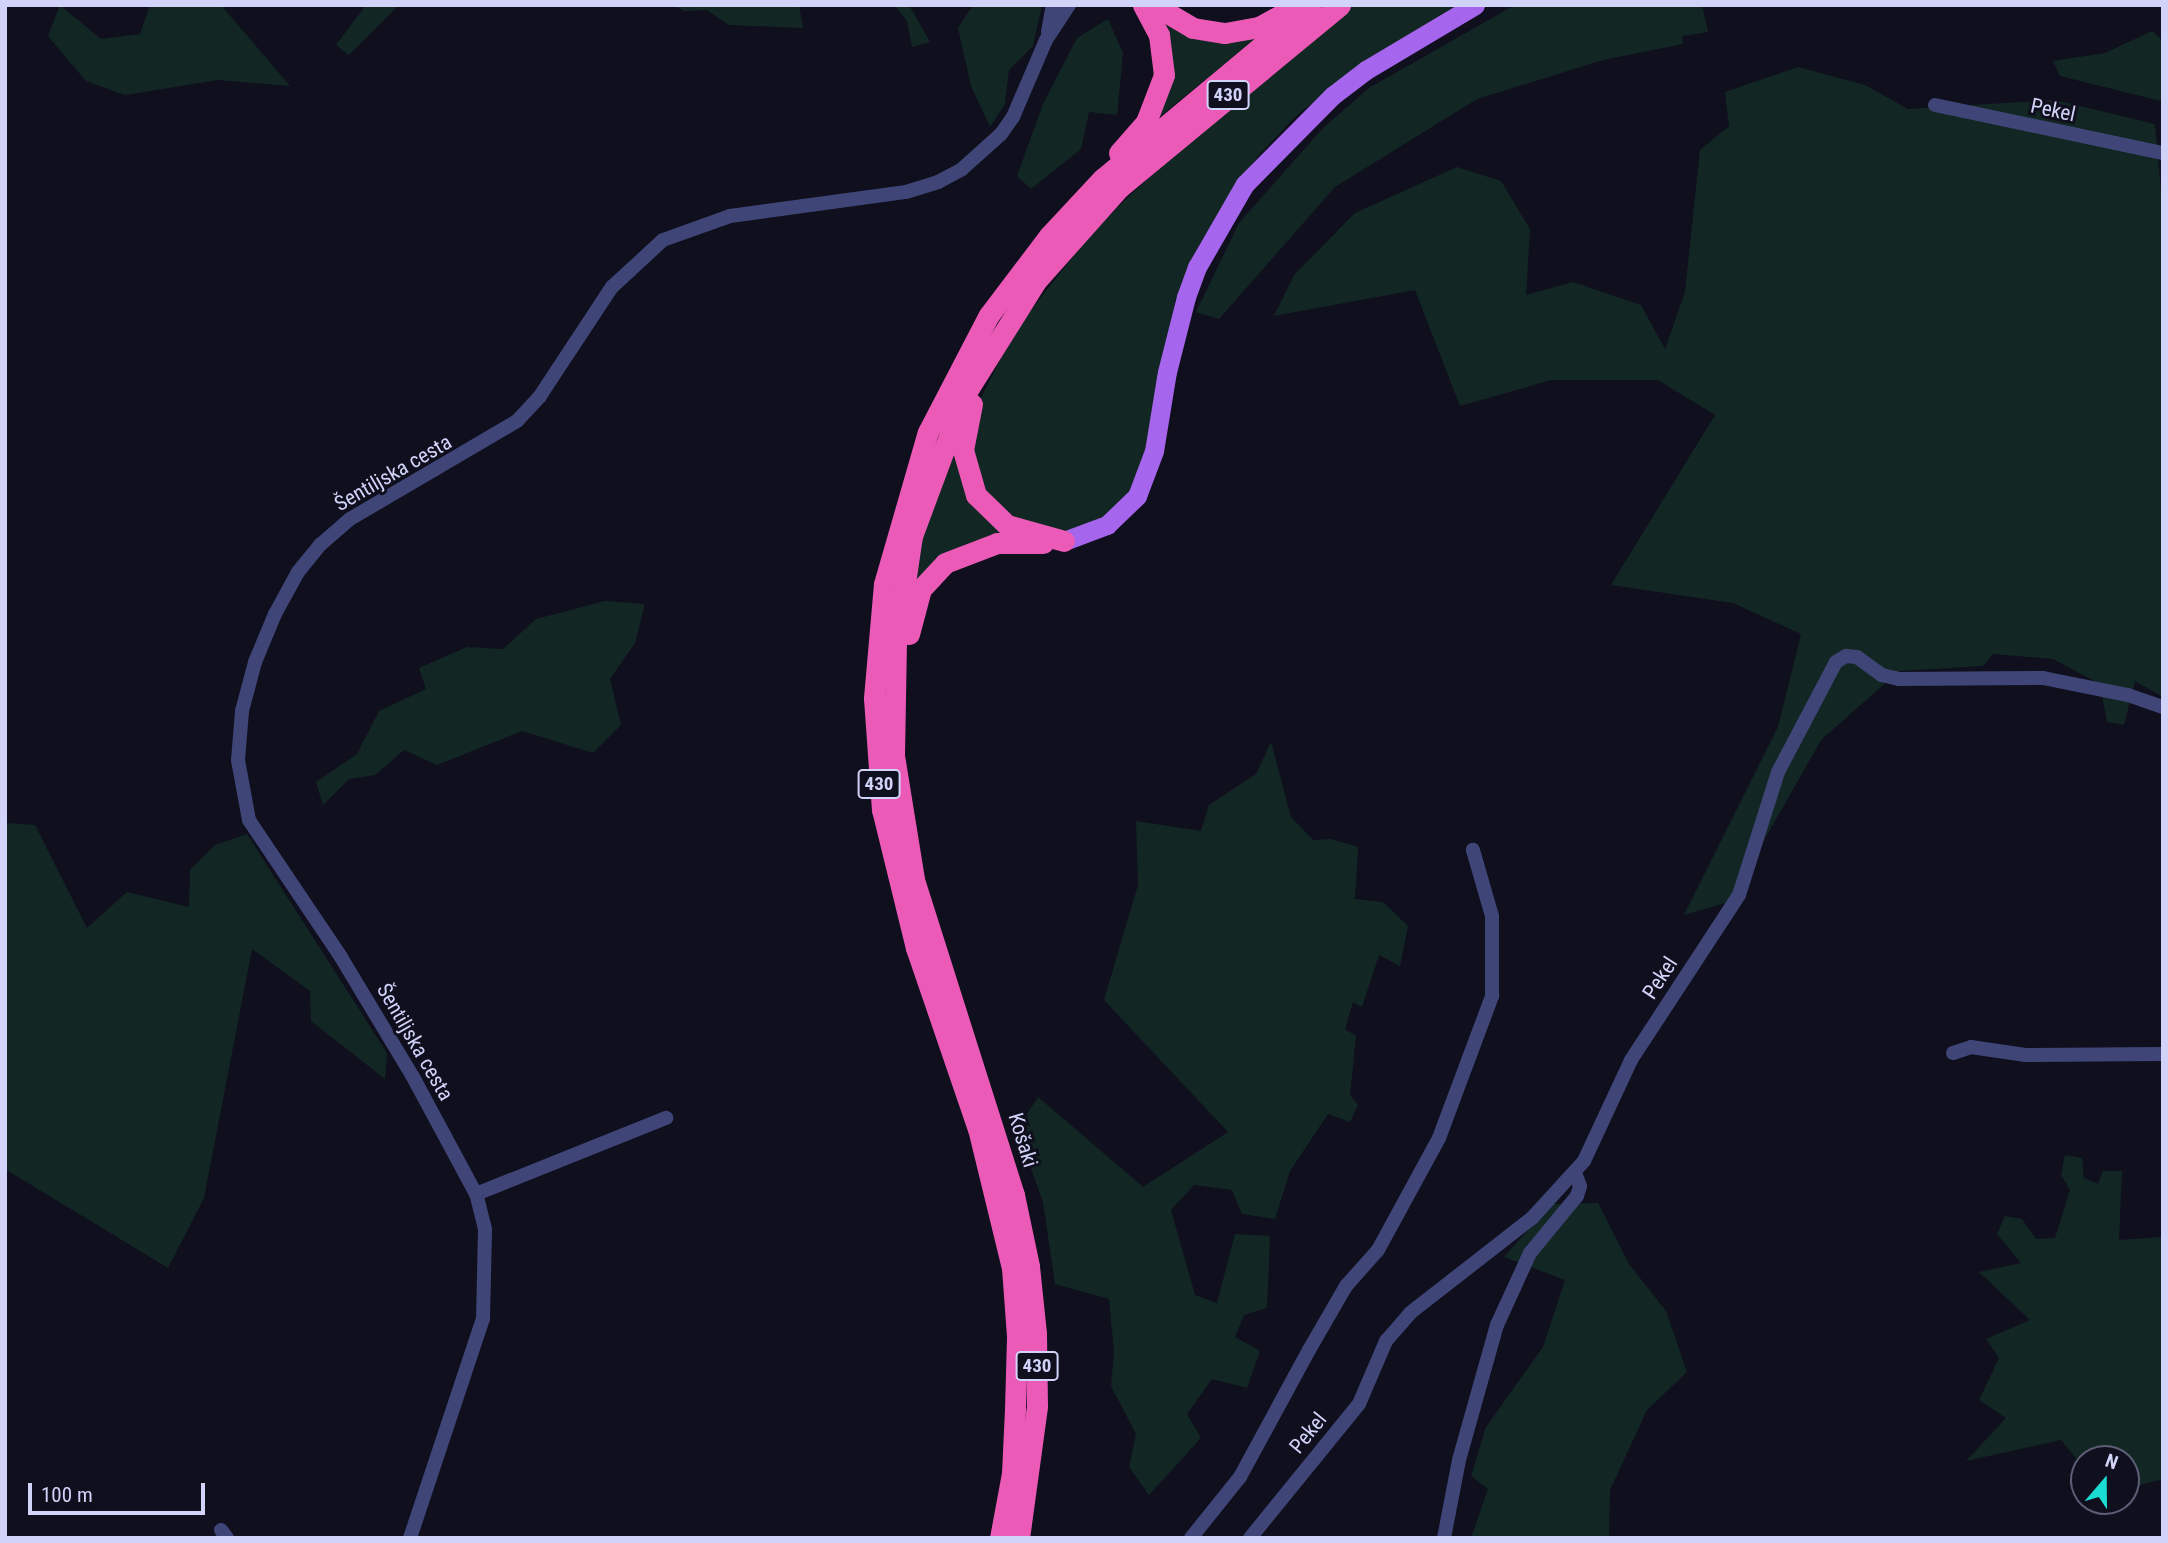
<!DOCTYPE html>
<meta charset="utf-8">
<style>
body{margin:0}
#map{position:relative;width:2168px;height:1543px;overflow:hidden;background:#0f0f1e;font-family:"Roboto Condensed",sans-serif}
div>[style]{position:absolute}
.green>*{inset:0;background:#122723}
.minor>*{height:14px;margin:-7px;padding:0 7px;transform-origin:7px;border-radius:7px;background:#3f4677}
.major>*{height:19px;margin:-9.5px;padding:0 9.5px;transform-origin:9.5px;border-radius:9.5px;background:#a565ec}
.highway>*{height:21px;margin:-10.5px;padding:0 10.5px;transform-origin:10.5px;border-radius:10.5px;background:#eb5ab6}
span{translate:-50% -50%;white-space:nowrap;text-align:center;line-height:1.15;-webkit-text-stroke:6px #0f0f1e;paint-order:stroke}
.shield-label span{padding:2px 5px;background:#0f0f1e;border:2px solid;border-radius:5px;-webkit-text-stroke-width:0}
.shield-label{font-size:19px;color:#d1d3f9;font-weight:700}
.street-label{font-size:21px;color:#d1d3f9}
.frame{position:absolute;inset:0;border:7px solid #d1d3f9;pointer-events:none}
.north{position:absolute;left:2070px;top:1445px;width:70px;height:70px;box-sizing:border-box;background:#0f0f1e;border:2px solid #5d5d76;border-radius:50%;rotate:20deg;font-size:19px;font-weight:700;line-height:28px;text-align:center;color:#d1d3f9}
.north::after{content:'';display:block;margin:auto;width:24px;height:32px;background:#1bdcd2;clip-path:polygon(50% 0,100% 100%,50% 72%,0 100%)}
.scale{position:absolute;left:28px;top:1483px;width:177px;height:32px;box-sizing:border-box;border:4px solid #d1d3f9;border-top:0;padding-left:9px;font-size:21px;line-height:24px;white-space:nowrap;color:#d1d3f9;-webkit-text-stroke:5px #0f0f1e;paint-order:stroke}
</style>
<div id="map">
<div class="green">
<i style="clip-path:polygon(60px 5px,101px 39px,140px 34px,150px 5px,221px 5px,290px 86px,218px 80px,125px 95px,86px 81px,48px 36px)"></i>
<i style="clip-path:polygon(366px 5px,399px 5px,349px 55px,336px 45px)"></i>
<i style="clip-path:polygon(674px 5px,799px 5px,803px 28px,729px 25px,707px 10px,684px 11px)"></i>
<i style="clip-path:polygon(894px 5px,909px 5px,930px 42px,912px 47px,907px 21px)"></i>
<i style="clip-path:polygon(973px 5px,1042px 5px,1033px 46px,1009px 70px,1005px 104px,990px 127px,971px 86px,958px 28px)"></i>
<i style="clip-path:polygon(1351px 5px,1459px 5px,1343px 79px,1297px 115px,1259px 155px,1227px 198px,1195px 252px,1175px 301px,1144px 464px,1133px 488px,1100px 520px,1074px 530px,1050px 532px,1022px 524px,992px 504px,968px 451px,975px 409px,1016px 329px,1086px 240px,1125px 200px,1252px 84px)"></i>
<i style="clip-path:polygon(1515px 5px,1702px 5px,1708px 32px,1682px 36px,1683px 44px,1603px 60px,1477px 99px,1335px 187px,1219px 319px,1196px 312px,1239px 223px,1323px 128px,1369px 88px)"></i>
<i style="clip-path:polygon(1154px 16px,1264px 32px,1153px 122px)"></i>
<i style="clip-path:polygon(1108px 19px,1123px 53px,1117px 115px,1089px 112px,1081px 149px,1031px 189px,1017px 176px,1043px 104px,1077px 38px)"></i>
<i style="clip-path:polygon(2152px 31px,2163px 41px,2161px 101px,2060px 76px,2053px 61px,2105px 53px)"></i>
<i style="clip-path:polygon(1798px 67px,1865px 85px,1908px 109px,2055px 100px,2155px 124px,2163px 214px,2163px 697px,2135px 681px,2124px 725px,2107px 722px,2100px 684px,2053px 659px,1993px 654px,1983px 666px,1899px 671px,1821px 740px,1729px 902px,1684px 915px,1778px 727px,1801px 634px,1733px 603px,1611px 585px,1715px 415px,1658px 380px,1551px 380px,1460px 406px,1415px 290px,1274px 316px,1294px 275px,1355px 213px,1457px 167px,1501px 181px,1530px 229px,1526px 295px,1573px 282px,1641px 305px,1665px 349px,1685px 292px,1700px 150px,1729px 126px,1725px 92px)"></i>
<i style="clip-path:polygon(957px 448px,1005px 530px,913px 597px,919px 552px,943px 464px)"></i>
<i style="clip-path:polygon(605px 601px,645px 604px,635px 643px,610px 679px,621px 725px,593px 753px,522px 731px,437px 765px,404px 750px,375px 775px,349px 779px,323px 805px,316px 782px,357px 754px,379px 711px,426px 689px,419px 668px,467px 647px,503px 649px,536px 619px)"></i>
<i style="clip-path:polygon(1271px 742px,1291px 817px,1313px 840px,1331px 839px,1358px 847px,1355px 899px,1383px 902px,1408px 926px,1400px 966px,1379px 955px,1362px 1007px,1353px 1002px,1345px 1029px,1356px 1036px,1350px 1095px,1358px 1105px,1350px 1122px,1328px 1114px,1290px 1171px,1275px 1219px,1242px 1214px,1232px 1190px,1194px 1185px,1171px 1210px,1195px 1295px,1217px 1303px,1235px 1234px,1270px 1236px,1267px 1308px,1244px 1315px,1235px 1337px,1260px 1351px,1247px 1388px,1212px 1379px,1187px 1414px,1201px 1438px,1149px 1495px,1129px 1467px,1136px 1434px,1111px 1386px,1114px 1352px,1109px 1299px,1055px 1284px,1043px 1202px,1017px 1129px,1038px 1097px,1143px 1187px,1228px 1132px,1104px 1000px,1138px 885px,1136px 821px,1201px 831px,1209px 805px,1256px 774px)"></i>
<i style="clip-path:polygon(5px 823px,35px 825px,87px 928px,127px 892px,189px 907px,190px 870px,215px 845px,247px 834px,387px 1053px,385px 1079px,311px 1021px,310px 991px,252px 949px,204px 1198px,168px 1268px,5px 1169px)"></i>
<i style="clip-path:polygon(2065px 1155px,2082px 1158px,2084px 1178px,2098px 1184px,2103px 1171px,2122px 1171px,2119px 1240px,2163px 1237px,2163px 1479px,2126px 1489px,2126px 1459px,2084px 1459px,2084px 1468px,2061px 1440px,1966px 1461px,2006px 1418px,1979px 1400px,1999px 1358px,1986px 1339px,2030px 1320px,1979px 1272px,2021px 1263px,1997px 1234px,2005px 1216px,2022px 1219px,2036px 1239px,2055px 1238px,2070px 1190px,2061px 1175px)"></i>
<i style="clip-path:polygon(1598px 1203px,1629px 1264px,1666px 1311px,1687px 1372px,1647px 1410px,1610px 1490px,1609px 1538px,1471px 1538px,1488px 1489px,1471px 1476px,1486px 1427px,1543px 1347px,1565px 1280px,1504px 1257px,1551px 1204px)"></i>
</div>
<div class="minor">
<i style="left:1048px;top:32px;width:27px;rotate:-80deg"></i>
<i style="left:1935px;top:105px;width:233px;rotate:11.9deg"></i>
<i style="left:1953px;top:1053px;width:19px;rotate:-18deg"></i>
<i style="left:1971px;top:1047px;width:55px;rotate:8.4deg"></i>
<i style="left:2025px;top:1055px;width:138px;rotate:-0.4deg"></i>
<i style="left:476px;top:1194px;width:205px;rotate:-21.8deg"></i>
<i style="left:221px;top:1530px;width:10px;rotate:53deg"></i>
<i style="left:410px;top:1538px;width:231px;rotate:-71.6deg"></i>
<i style="left:483px;top:1319px;width:90px;rotate:-88.7deg"></i>
<i style="left:485px;top:1229px;width:36px;rotate:-104deg"></i>
<i style="left:476px;top:1194px;width:133px;rotate:-118.3deg"></i>
<i style="left:413px;top:1077px;width:140px;rotate:-121deg"></i>
<i style="left:341px;top:957px;width:165px;rotate:-123.9deg"></i>
<i style="left:249px;top:820px;width:61px;rotate:-100.4deg"></i>
<i style="left:238px;top:760px;width:49px;rotate:-85.3deg"></i>
<i style="left:242px;top:711px;width:51px;rotate:-75.1deg"></i>
<i style="left:255px;top:662px;width:52px;rotate:-67.4deg"></i>
<i style="left:275px;top:614px;width:48px;rotate:-61.3deg"></i>
<i style="left:298px;top:572px;width:35px;rotate:-51deg"></i>
<i style="left:320px;top:545px;width:40px;rotate:-41deg"></i>
<i style="left:350px;top:519px;width:194px;rotate:-30.4deg"></i>
<i style="left:517px;top:421px;width:34px;rotate:-47deg"></i>
<i style="left:540px;top:396px;width:131px;rotate:-56.6deg"></i>
<i style="left:612px;top:287px;width:69px;rotate:-42.7deg"></i>
<i style="left:663px;top:240px;width:71px;rotate:-19.7deg"></i>
<i style="left:730px;top:216px;width:178px;rotate:-7.8deg"></i>
<i style="left:906px;top:192px;width:34px;rotate:-17deg"></i>
<i style="left:938px;top:182px;width:27px;rotate:-28deg"></i>
<i style="left:962px;top:169px;width:52px;rotate:-41.9deg"></i>
<i style="left:1001px;top:134px;width:21px;rotate:-55deg"></i>
<i style="left:1013px;top:117px;width:84px;rotate:-66.8deg"></i>
<i style="left:1046px;top:40px;width:42px;rotate:-56.7deg"></i>
<i style="left:1191px;top:1538px;width:78px;rotate:-51.2deg"></i>
<i style="left:1240px;top:1477px;width:145px;rotate:-61.5deg"></i>
<i style="left:1309px;top:1350px;width:74px;rotate:-60deg"></i>
<i style="left:1346px;top:1286px;width:48px;rotate:-48.4deg"></i>
<i style="left:1378px;top:1250px;width:128px;rotate:-61.4deg"></i>
<i style="left:1439px;top:1138px;width:152px;rotate:-69.5deg"></i>
<i style="left:1492px;top:996px;width:80px;rotate:-90deg"></i>
<i style="left:1492px;top:916px;width:69px;rotate:-106.1deg"></i>
<i style="left:1250px;top:1538px;width:173px;rotate:-50.9deg"></i>
<i style="left:1359px;top:1404px;width:69px;rotate:-66.8deg"></i>
<i style="left:1386px;top:1341px;width:37px;rotate:-49deg"></i>
<i style="left:1410px;top:1313px;width:155px;rotate:-37.9deg"></i>
<i style="left:1532px;top:1218px;width:77px;rotate:-47.6deg"></i>
<i style="left:1584px;top:1161px;width:111px;rotate:-65deg"></i>
<i style="left:1631px;top:1060px;width:197px;rotate:-56.8deg"></i>
<i style="left:1739px;top:895px;width:129px;rotate:-72.4deg"></i>
<i style="left:1778px;top:772px;width:124px;rotate:-62.2deg"></i>
<i style="left:1836px;top:662px;width:12px;rotate:-31deg"></i>
<i style="left:1846px;top:656px;width:11px;rotate:5deg"></i>
<i style="left:1857px;top:657px;width:31px;rotate:36deg"></i>
<i style="left:1882px;top:675px;width:17px;rotate:13deg"></i>
<i style="left:1899px;top:679px;width:144px;rotate:-0.4deg"></i>
<i style="left:2043px;top:678px;width:87px;rotate:11.3deg"></i>
<i style="left:2128px;top:695px;width:37px;rotate:19deg"></i>
<i style="left:1444px;top:1538px;width:79px;rotate:-79.1deg"></i>
<i style="left:1459px;top:1460px;width:140px;rotate:-74.3deg"></i>
<i style="left:1497px;top:1325px;width:79px;rotate:-65.4deg"></i>
<i style="left:1530px;top:1253px;width:74px;rotate:-50.5deg"></i>
<i style="left:1577px;top:1196px;width:10px;rotate:-73deg"></i>
<i style="left:1580px;top:1186px;width:14px;rotate:-111deg"></i>
</div>
<div class="major">
<i style="left:1064px;top:541px;width:46px;rotate:-20.4deg"></i>
<i style="left:1107px;top:525px;width:42px;rotate:-44deg"></i>
<i style="left:1137px;top:496px;width:48px;rotate:-69.3deg"></i>
<i style="left:1154px;top:451px;width:80px;rotate:-80.7deg"></i>
<i style="left:1167px;top:372px;width:77px;rotate:-75.8deg"></i>
<i style="left:1186px;top:297px;width:32px;rotate:-70deg"></i>
<i style="left:1197px;top:267px;width:96px;rotate:-60deg"></i>
<i style="left:1245px;top:184px;width:124px;rotate:-45.3deg"></i>
<i style="left:1332px;top:96px;width:43px;rotate:-37.4deg"></i>
<i style="left:1366px;top:70px;width:127px;rotate:-30.8deg"></i>
</div>
<div class="highway">
<i style="left:1154px;top:5px;width:45px;rotate:30.5deg"></i>
<i style="left:1193px;top:28px;width:32px;rotate:9deg"></i>
<i style="left:1225px;top:33px;width:35px;rotate:-10deg"></i>
<i style="left:1259px;top:27px;width:37px;rotate:-29deg"></i>
<i style="left:1119px;top:153px;width:41px;rotate:-48.9deg"></i>
<i style="left:1146px;top:122px;width:50px;rotate:-69deg"></i>
<i style="left:1164px;top:75px;width:40px;rotate:-97.1deg"></i>
<i style="left:1159px;top:35px;width:34px;rotate:-118deg"></i>
<i style="left:972px;top:404px;width:47px;rotate:101.1deg"></i>
<i style="left:963px;top:450px;width:47px;rotate:73.9deg"></i>
<i style="left:976px;top:495px;width:43px;rotate:44.1deg"></i>
<i style="left:1007px;top:525px;width:59px;rotate:15.7deg"></i>
<i style="left:909px;top:634px;width:47px;rotate:-75.1deg"></i>
<i style="left:921px;top:589px;width:35px;rotate:-47deg"></i>
<i style="left:945px;top:563px;width:56px;rotate:-21deg"></i>
<i style="left:997px;top:543px;width:46px"></i>
<i style="left:1000px;top:1538px;width:66px;rotate:-79.5deg"></i>
<i style="left:1012px;top:1473px;width:64px;rotate:-87.3deg"></i>
<i style="left:1015px;top:1409px;width:73px;rotate:-88.4deg"></i>
<i style="left:1017px;top:1336px;width:68px;rotate:-94.2deg"></i>
<i style="left:1012px;top:1268px;width:143px;rotate:-103.7deg"></i>
<i style="left:978px;top:1129px;width:191px;rotate:-108.9deg"></i>
<i style="left:916px;top:948px;width:142px;rotate:-103.8deg"></i>
<i style="left:882px;top:810px;width:112px;rotate:-94.1deg"></i>
<i style="left:874px;top:698px;width:114px;rotate:-85deg"></i>
<i style="left:884px;top:584px;width:158px;rotate:-73.9deg"></i>
<i style="left:928px;top:432px;width:132px;rotate:-62.5deg"></i>
<i style="left:989px;top:315px;width:99px;rotate:-52.8deg"></i>
<i style="left:1049px;top:236px;width:78px;rotate:-47.1deg"></i>
<i style="left:1102px;top:179px;width:272px;rotate:-39.8deg"></i>
<i style="left:1019px;top:1538px;width:133px;rotate:-82.2deg"></i>
<i style="left:1037px;top:1406px;width:73px;rotate:-90.8deg"></i>
<i style="left:1036px;top:1333px;width:67px;rotate:-96deg"></i>
<i style="left:1029px;top:1266px;width:73px;rotate:-101.9deg"></i>
<i style="left:1014px;top:1195px;width:331px;rotate:-107.6deg"></i>
<i style="left:914px;top:879px;width:126px;rotate:-99.2deg"></i>
<i style="left:894px;top:755px;width:111px;rotate:-89deg"></i>
<i style="left:896px;top:644px;width:109px;rotate:-81.6deg"></i>
<i style="left:912px;top:536px;width:149px;rotate:-69.6deg"></i>
<i style="left:964px;top:396px;width:136px;rotate:-57.9deg"></i>
<i style="left:1036px;top:281px;width:125px;rotate:-48.3deg"></i>
<i style="left:1119px;top:188px;width:287px;rotate:-39.6deg"></i>
</div>
<div class="shield-label">
<span style="left:1228px;top:95px">430</span>
<span style="left:879px;top:784px">430</span>
<span style="left:1037px;top:1366px">430</span>
</div>
<div class="street-label">
<span style="left:2053px;top:110px;rotate:12deg">Pekel</span>
<span style="left:393px;top:473px;rotate:-30deg">Šentiljska cesta</span>
<span style="left:1660px;top:978px;rotate:-57deg">Pekel</span>
<span style="left:415px;top:1042px;rotate:60deg">Šentiljska cesta</span>
<span style="left:1023px;top:1140px;rotate:73deg">Košaki</span>
<span style="left:1308px;top:1433px;rotate:-51deg">Pekel</span>
</div>
<div class="frame"></div>
<div class="north">N</div>
<div class="scale">100 m</div>
</div>
